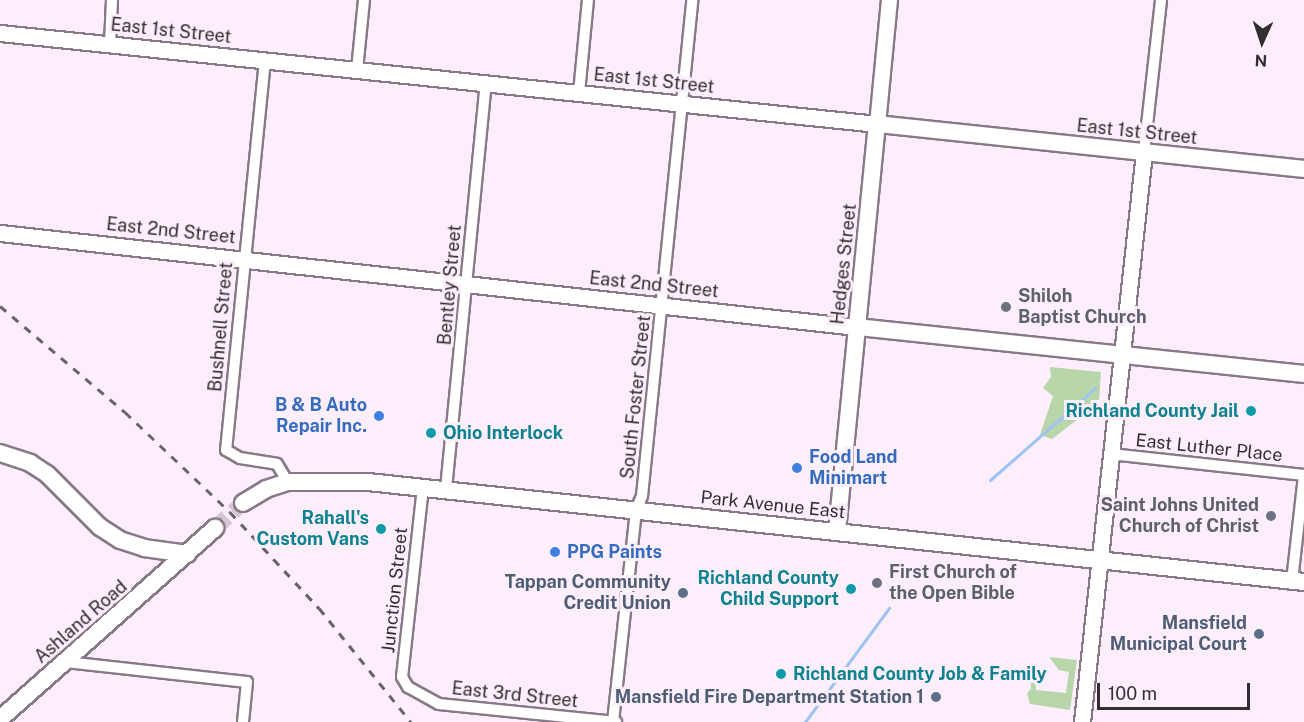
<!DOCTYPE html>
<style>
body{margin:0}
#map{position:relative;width:1304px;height:722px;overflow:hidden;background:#fceefb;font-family:"Public Sans",sans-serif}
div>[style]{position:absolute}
.green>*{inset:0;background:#b9d6aa}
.stream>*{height:3px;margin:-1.5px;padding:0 1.5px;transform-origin:1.5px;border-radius:1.5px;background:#9fc3f0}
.primary-tunnel>*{height:16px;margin-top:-8px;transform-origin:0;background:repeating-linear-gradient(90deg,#d4c7d3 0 16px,transparent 0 24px)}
.roads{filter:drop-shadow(2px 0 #877a86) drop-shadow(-2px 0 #877a86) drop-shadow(0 2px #877a86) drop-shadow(0 -2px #877a86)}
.street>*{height:10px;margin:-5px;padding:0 5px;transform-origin:5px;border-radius:5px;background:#fff}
.secondary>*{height:15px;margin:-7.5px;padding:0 7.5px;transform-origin:7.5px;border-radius:7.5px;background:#fff}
.primary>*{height:16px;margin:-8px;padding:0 8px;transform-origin:8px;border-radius:8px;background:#fff}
.rail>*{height:3px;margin-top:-1.5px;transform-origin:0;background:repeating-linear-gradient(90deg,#696169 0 8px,transparent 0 16px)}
.dots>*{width:16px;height:16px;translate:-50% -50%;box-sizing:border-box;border:3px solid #fceefb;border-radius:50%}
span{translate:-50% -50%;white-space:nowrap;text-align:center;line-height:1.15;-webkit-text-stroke:6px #fceefb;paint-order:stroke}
.street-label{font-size:18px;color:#322d32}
.worship-label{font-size:18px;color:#5b616d;font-weight:700}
.left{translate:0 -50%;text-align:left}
.right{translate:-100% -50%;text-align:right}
.shop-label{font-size:18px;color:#366cbe;font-weight:700}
.culture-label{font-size:18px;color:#0d838f;font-weight:700}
.service-label{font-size:18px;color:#4e5e75;font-weight:700}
.north{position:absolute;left:1232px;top:12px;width:60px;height:60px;-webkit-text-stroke:4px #fceefb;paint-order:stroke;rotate:183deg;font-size:16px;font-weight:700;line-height:24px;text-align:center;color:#322d32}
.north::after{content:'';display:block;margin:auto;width:21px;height:27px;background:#322d32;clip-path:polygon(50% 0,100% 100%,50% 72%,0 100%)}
.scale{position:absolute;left:1097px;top:683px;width:153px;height:27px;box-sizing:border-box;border:3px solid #322d32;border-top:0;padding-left:8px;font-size:18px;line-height:21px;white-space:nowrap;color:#322d32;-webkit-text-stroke:4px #fceefb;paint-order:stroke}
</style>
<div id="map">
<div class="green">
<i style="clip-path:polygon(1050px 367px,1101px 372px,1098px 417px,1082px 416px,1052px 439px,1040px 435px,1053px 396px,1043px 388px,1051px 377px)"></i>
<i style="clip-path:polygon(1049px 657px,1077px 660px,1070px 710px,1030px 704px,1027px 694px,1031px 688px,1030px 670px,1036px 671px,1036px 690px,1066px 693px,1069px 672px,1059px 670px)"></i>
</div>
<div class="stream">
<i style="left:990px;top:480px;width:140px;rotate:-41.2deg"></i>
<i style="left:805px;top:722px;width:142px;rotate:-53.6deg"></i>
</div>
<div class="primary-tunnel">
<i style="left:215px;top:528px;width:38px;rotate:-42deg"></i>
</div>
<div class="roads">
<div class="street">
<i style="left:110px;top:44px;width:44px;rotate:-87.4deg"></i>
<i style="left:265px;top:60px;width:392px;rotate:95.7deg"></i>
<i style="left:226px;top:450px;width:16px;rotate:30deg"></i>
<i style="left:240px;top:458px;width:37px;rotate:9deg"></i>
<i style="left:277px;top:464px;width:21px;rotate:59deg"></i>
<i style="left:357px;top:70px;width:70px;rotate:-84.3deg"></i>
<i style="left:579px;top:93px;width:93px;rotate:-84.5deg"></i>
<i style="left:1144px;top:152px;width:153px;rotate:-83.6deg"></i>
<i style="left:1111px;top:454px;width:194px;rotate:6.2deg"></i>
<i style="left:423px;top:487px;width:191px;rotate:96.3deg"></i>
<i style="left:402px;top:677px;width:12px;rotate:59deg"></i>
<i style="left:408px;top:687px;width:35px;rotate:29deg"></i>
<i style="left:439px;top:704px;width:178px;rotate:5.8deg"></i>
<i style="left:446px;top:489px;width:407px;rotate:-84.4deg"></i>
<i style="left:1292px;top:581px;width:106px;rotate:-83.5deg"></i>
<i style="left:66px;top:662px;width:182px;rotate:6.3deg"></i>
<i style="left:247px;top:682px;width:40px;rotate:95.7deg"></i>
<i style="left:613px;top:722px;width:213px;rotate:-83.8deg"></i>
<i style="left:636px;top:510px;width:15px;rotate:-67deg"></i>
<i style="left:642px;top:496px;width:499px;rotate:-84.2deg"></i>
</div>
<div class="secondary">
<i style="left:0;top:33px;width:882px;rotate:5.92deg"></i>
<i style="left:877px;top:124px;width:125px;rotate:-84.5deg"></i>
<i style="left:0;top:233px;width:862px;rotate:6.26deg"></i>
<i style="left:1082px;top:722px;width:573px;rotate:-83.79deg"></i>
</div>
<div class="primary">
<i style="left:857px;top:327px;width:449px;rotate:6deg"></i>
<i style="left:0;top:453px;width:32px;rotate:18deg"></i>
<i style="left:30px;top:463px;width:20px;rotate:33deg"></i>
<i style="left:47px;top:474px;width:75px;rotate:45deg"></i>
<i style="left:100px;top:527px;width:24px;rotate:33deg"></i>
<i style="left:120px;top:540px;width:25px;rotate:18deg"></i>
<i style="left:144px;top:548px;width:44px;rotate:7.8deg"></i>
<i style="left:243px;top:503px;width:27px;rotate:-31deg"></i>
<i style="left:266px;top:489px;width:23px;rotate:-18deg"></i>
<i style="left:288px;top:482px;width:80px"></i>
<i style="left:368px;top:482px;width:941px;rotate:6.1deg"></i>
<i style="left:837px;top:531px;width:409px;rotate:-84.4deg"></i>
<i style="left:877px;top:124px;width:429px;rotate:6deg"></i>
<i style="left:0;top:719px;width:288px;rotate:-41.6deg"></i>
</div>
</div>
<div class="rail">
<i style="left:0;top:306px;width:164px;rotate:40.3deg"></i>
<i style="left:125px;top:412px;width:145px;rotate:43.6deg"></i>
<i style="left:230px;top:512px;width:131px;rotate:47.2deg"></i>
<i style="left:319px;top:608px;width:146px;rotate:51.1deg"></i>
</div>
<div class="dots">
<i style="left:1006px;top:307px;background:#6b7280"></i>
<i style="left:1251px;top:411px;background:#0f9aa8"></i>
<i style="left:379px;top:416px;background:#3f7fe0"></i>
<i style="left:431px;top:433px;background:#0f9aa8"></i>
<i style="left:797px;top:468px;background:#3f7fe0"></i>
<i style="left:1271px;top:516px;background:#6b7280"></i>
<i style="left:381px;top:529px;background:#0f9aa8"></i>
<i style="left:555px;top:552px;background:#3f7fe0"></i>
<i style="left:877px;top:583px;background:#6b7280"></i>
<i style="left:851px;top:589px;background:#0f9aa8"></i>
<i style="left:683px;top:593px;background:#5c6f8a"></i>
<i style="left:1259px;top:634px;background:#5c6f8a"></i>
<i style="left:781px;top:674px;background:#0f9aa8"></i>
<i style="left:936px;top:697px;background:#5c6f8a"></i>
</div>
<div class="street-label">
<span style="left:171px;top:31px;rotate:6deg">East 1st Street</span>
<span style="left:654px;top:81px;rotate:6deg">East 1st Street</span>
<span style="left:1137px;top:132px;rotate:6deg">East 1st Street</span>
<span style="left:171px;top:231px;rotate:6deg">East 2nd Street</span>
<span style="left:844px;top:264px;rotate:-84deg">Hedges Street</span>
<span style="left:450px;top:285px;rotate:-85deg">Bentley Street</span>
<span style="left:654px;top:285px;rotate:6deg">East 2nd Street</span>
<span style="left:221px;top:327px;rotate:-85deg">Bushnell Street</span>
<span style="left:636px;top:397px;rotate:-84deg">South Foster Street</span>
<span style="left:1209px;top:448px;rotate:6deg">East Luther Place</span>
<span style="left:773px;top:505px;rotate:6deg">Park Avenue East</span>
<span style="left:395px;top:590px;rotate:-84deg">Junction Street</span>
<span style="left:81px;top:622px;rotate:-41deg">Ashland Road</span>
<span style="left:515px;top:695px;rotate:6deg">East 3rd Street</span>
</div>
<div class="worship-label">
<span class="left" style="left:1018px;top:307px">Shiloh<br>Baptist Church</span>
<span class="right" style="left:1259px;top:516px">Saint Johns United<br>Church of Christ</span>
<span class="left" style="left:889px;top:583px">First Church of<br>the Open Bible</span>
</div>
<div class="shop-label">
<span class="right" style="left:367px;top:416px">B &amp; B Auto<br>Repair Inc.</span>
<span class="left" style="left:809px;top:468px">Food Land<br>Minimart</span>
<span class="left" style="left:567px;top:552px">PPG Paints</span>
</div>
<div class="culture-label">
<span class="right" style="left:1239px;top:411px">Richland County Jail</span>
<span class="left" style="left:443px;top:433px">Ohio Interlock</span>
<span class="right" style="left:369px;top:529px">Rahall's<br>Custom Vans</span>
<span class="right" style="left:839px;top:589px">Richland County<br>Child Support</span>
<span class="left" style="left:793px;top:674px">Richland County Job &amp; Family</span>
</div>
<div class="service-label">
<span class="right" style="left:671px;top:593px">Tappan Community<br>Credit Union</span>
<span class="right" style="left:1247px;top:634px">Mansfield<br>Municipal Court</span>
<span class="right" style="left:924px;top:697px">Mansfield Fire Department Station 1</span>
</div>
<div class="north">N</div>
<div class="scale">100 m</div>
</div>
